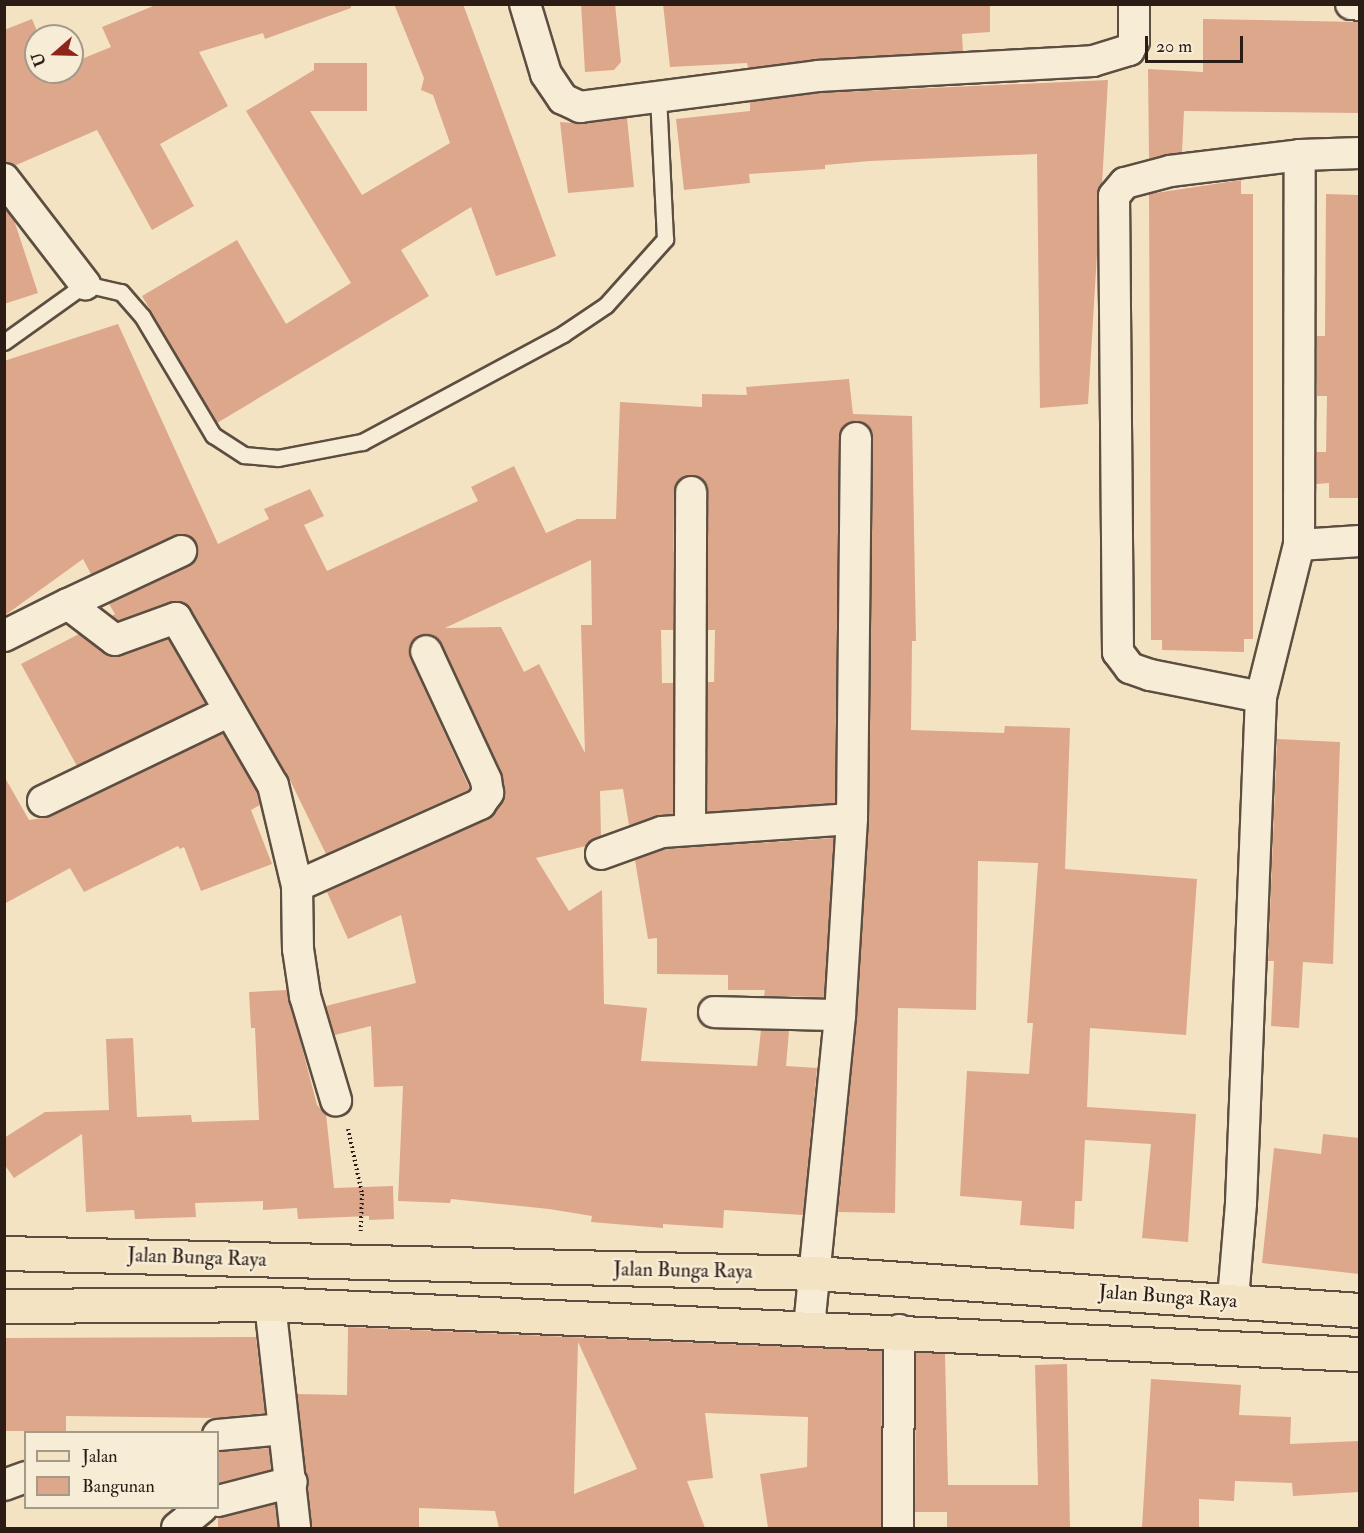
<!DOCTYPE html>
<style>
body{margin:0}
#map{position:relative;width:1364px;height:1533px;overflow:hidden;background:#f3e3c2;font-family:"IM FELL Double Pica",serif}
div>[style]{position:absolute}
.building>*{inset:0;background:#dda78c}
.path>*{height:4px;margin-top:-2px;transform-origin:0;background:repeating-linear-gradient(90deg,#2b1c16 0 1.5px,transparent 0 4.5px)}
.roads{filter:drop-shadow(2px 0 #5d4e41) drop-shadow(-2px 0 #5d4e41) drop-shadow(0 2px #5d4e41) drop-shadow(0 -2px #5d4e41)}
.service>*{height:15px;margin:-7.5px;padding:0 7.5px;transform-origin:7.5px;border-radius:7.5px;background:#f7edd7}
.minor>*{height:30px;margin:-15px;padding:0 15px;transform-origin:15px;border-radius:15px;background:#f7edd7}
.primary>*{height:33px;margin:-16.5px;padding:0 16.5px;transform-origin:16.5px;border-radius:16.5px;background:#f3e3c2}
span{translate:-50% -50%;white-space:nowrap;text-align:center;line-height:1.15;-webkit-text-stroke:5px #f7edd7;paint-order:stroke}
.street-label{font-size:20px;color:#2b1c16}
.frame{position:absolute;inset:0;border:6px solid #2b1c16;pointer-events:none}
.legend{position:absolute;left:24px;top:1431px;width:195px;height:78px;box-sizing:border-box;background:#f7edd7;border:2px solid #a5998a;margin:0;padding:8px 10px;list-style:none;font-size:18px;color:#2b1c16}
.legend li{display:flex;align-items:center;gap:12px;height:30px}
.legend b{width:30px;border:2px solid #a5998a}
.north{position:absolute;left:24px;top:24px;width:60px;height:60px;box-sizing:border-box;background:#f7edd7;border:2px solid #a5998a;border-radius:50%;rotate:250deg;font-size:16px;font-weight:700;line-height:24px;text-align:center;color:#2b1c16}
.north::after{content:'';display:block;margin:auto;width:21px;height:27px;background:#8f2418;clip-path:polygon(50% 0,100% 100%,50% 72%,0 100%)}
.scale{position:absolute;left:1145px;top:36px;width:98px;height:27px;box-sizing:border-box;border:3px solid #2b1c16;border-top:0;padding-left:8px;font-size:18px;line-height:21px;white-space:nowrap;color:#2b1c16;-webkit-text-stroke:4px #f7edd7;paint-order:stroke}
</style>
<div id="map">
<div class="building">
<i style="clip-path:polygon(158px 4px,351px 4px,351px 8px,265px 39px,263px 33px,199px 52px,228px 106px,160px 144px,194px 206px,152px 230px,97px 130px,14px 166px,4px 162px,4px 30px,32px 19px,39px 36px,36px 72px,72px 72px,72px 63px,111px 47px,102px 27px)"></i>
<i style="clip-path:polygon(394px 4px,463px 4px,556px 256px,496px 276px,471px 207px,401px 250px,429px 296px,217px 423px,142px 296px,237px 240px,286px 324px,351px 283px,246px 111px,314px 70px,314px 63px,367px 63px,367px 111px,310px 111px,362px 195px,450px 143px,433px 95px,421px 90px,424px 78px)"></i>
<i style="clip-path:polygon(581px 4px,615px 4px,621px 62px,614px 70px,585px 72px)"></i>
<i style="clip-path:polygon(663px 4px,990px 4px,990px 32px,962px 34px,963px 51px,817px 59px,748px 68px,747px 63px,670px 67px)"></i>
<i style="clip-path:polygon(1203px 19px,1359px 22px,1359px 113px,1184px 111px,1182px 152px,1149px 159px,1148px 69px,1203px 72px)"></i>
<i style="clip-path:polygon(1108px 80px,1102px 184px,1097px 196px,1097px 254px,1088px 404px,1040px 408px,1037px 154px,870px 161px,825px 165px,825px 169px,749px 174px,750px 183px,684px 190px,676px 119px,750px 111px,750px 102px,820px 93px)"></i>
<i style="clip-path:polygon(627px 118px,634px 187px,568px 193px,560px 122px,582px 124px)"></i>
<i style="clip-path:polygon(1241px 180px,1241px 194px,1253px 194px,1253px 639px,1244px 639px,1244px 652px,1162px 650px,1162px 640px,1151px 640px,1149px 194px)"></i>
<i style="clip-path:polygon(1326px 194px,1359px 195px,1359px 498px,1329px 498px,1329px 483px,1316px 484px,1316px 452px,1326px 452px,1327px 396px,1317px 396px,1317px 336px,1325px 336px)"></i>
<i style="clip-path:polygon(4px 208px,14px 220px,38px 293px,4px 304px)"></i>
<i style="clip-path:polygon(evenodd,118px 324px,218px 544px,269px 519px,264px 509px,310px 489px,324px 516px,304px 525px,327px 571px,478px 501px,471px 487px,514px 466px,546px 533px,577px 519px,616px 519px,620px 402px,702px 407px,702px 394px,747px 395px,746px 387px,849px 379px,853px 414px,912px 416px,916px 641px,912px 641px,911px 730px,1004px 733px,1005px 726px,1070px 728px,1065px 869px,1197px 879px,1186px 1035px,1090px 1028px,1087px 1107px,1196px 1114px,1188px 1242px,1142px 1238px,1151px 1144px,1085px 1140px,1082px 1201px,1075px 1201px,1074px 1229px,1020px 1225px,1022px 1201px,960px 1196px,967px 1071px,1029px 1074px,1033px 1023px,1027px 1023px,1038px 863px,978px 861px,976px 1010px,898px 1008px,895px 1213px,838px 1212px,857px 1017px,869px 819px,873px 438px,871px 429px,857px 421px,847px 423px,839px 438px,835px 803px,707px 812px,708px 682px,714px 682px,715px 630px,708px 630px,708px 492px,700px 477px,690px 475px,676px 483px,674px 491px,673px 630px,661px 630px,662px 683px,673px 683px,673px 814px,629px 825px,623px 789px,600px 791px,601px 836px,586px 846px,536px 858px,569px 911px,602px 890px,604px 1004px,647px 1008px,641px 1061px,757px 1066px,761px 1030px,789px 1031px,786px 1066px,817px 1068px,803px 1215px,724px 1210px,723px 1228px,663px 1224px,663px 1228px,591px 1222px,592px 1216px,549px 1209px,451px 1199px,450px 1203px,398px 1201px,403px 1086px,374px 1087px,371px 1026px,335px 1035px,326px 1006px,416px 983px,401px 915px,348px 939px,327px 892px,488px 819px,502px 802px,502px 773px,442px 644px,428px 634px,418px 636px,409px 649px,410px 658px,470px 789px,326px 854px,288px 776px,191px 609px,177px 601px,118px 621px,112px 616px,115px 614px,109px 604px,195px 561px,197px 544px,183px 534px,91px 574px,83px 559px,4px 616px,4px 361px,118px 324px,591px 560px,592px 625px,581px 625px,585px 753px,539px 664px,524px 672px,501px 627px,445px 628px,591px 560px)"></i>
<i style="clip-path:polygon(79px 634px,113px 657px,168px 639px,206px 704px,77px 766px,21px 664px)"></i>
<i style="clip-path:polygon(223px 733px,257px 791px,260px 805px,251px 810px,272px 864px,201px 891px,184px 847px,180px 849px,178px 846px,84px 892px,70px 868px,4px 904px,4px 776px,29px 820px,50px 817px)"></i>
<i style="clip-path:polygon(1277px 739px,1340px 742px,1333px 964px,1303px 962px,1299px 1028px,1271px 1026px,1274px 961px,1268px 961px)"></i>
<i style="clip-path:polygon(834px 838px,824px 997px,764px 996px,765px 990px,728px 990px,728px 975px,657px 974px,657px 938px,648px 939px,635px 860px,666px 849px)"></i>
<i style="clip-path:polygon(287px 990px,317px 1105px,326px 1114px,334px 1188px,393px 1186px,394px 1219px,369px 1220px,369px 1216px,298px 1219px,297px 1208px,263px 1210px,263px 1201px,195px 1203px,196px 1217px,135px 1219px,134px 1210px,86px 1212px,82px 1134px,14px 1178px,4px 1164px,4px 1138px,45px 1112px,109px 1110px,106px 1039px,133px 1038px,137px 1117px,191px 1115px,192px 1122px,259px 1120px,255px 1028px,251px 1028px,249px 992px)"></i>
<i style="clip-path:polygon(1323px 1134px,1359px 1138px,1359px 1274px,1262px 1263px,1274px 1148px,1321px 1154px)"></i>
<i style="clip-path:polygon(evenodd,348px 1327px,882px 1351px,881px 1528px,768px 1528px,760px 1474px,807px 1467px,808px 1417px,705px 1413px,713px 1478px,687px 1481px,705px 1528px,499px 1528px,495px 1511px,419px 1508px,419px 1528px,312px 1528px,297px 1394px,347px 1395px,348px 1327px,578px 1342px,637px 1469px,574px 1494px,578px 1342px)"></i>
<i style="clip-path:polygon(256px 1337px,265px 1413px,218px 1418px,66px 1416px,66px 1431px,4px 1431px,4px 1338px)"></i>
<i style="clip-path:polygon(916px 1352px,945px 1354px,948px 1485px,1038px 1485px,1035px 1365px,1067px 1364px,1070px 1528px,947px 1528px,947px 1512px,915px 1512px)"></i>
<i style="clip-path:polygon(1151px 1379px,1241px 1385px,1239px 1415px,1291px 1417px,1290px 1444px,1359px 1441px,1359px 1492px,1293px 1496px,1292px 1483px,1235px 1481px,1234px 1501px,1199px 1499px,1199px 1528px,1142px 1528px)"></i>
<i style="clip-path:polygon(269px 1448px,271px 1470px,218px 1483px,218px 1452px)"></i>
<i style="clip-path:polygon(275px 1504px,278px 1528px,218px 1528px,218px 1518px)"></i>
</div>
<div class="path">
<i style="left:348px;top:1129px;width:66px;rotate:77.8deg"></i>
<i style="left:362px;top:1194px;width:37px;rotate:92deg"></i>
</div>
<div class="roads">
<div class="service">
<i style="left:4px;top:342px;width:100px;rotate:-35.6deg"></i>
<i style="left:85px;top:284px;width:37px;rotate:13deg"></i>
<i style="left:121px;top:292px;width:32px;rotate:49deg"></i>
<i style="left:142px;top:316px;width:139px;rotate:59.2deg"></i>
<i style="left:213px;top:435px;width:37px;rotate:33deg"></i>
<i style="left:244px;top:455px;width:34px;rotate:5deg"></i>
<i style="left:278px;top:458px;width:86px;rotate:-10.8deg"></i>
<i style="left:362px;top:442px;width:228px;rotate:-28.2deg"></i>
<i style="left:563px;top:334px;width:52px;rotate:-34deg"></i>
<i style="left:606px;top:305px;width:89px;rotate:-48.2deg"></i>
<i style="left:665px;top:239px;width:141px;rotate:-92.8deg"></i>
</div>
<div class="minor">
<i style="left:525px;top:4px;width:73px;rotate:73.3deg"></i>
<i style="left:546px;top:74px;width:30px;rotate:56deg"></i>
<i style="left:563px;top:99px;width:19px;rotate:25deg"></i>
<i style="left:580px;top:107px;width:240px;rotate:-7.4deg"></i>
<i style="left:818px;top:76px;width:275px;rotate:-3.1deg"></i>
<i style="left:1093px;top:61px;width:38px;rotate:-17deg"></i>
<i style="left:1129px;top:50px;width:10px;rotate:-61deg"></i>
<i style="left:1134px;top:41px;width:37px;rotate:-90deg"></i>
<i style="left:1351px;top:4px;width:9px;rotate:6deg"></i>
<i style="left:4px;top:179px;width:133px;rotate:52.4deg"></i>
<i style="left:1299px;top:545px;width:390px;rotate:-89.9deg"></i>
<i style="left:68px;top:604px;width:125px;rotate:-25.1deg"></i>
<i style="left:4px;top:636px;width:72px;rotate:-26.6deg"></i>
<i style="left:68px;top:604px;width:59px;rotate:37.5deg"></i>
<i style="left:115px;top:640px;width:65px;rotate:-19.8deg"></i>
<i style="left:176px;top:618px;width:193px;rotate:59.9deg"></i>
<i style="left:273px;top:785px;width:104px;rotate:76.6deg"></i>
<i style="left:297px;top:886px;width:63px;rotate:89.1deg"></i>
<i style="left:298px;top:949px;width:48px;rotate:81.5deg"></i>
<i style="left:305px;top:996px;width:109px;rotate:73.4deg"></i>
<i style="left:1261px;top:697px;width:113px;rotate:-168.8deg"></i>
<i style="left:1150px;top:675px;width:21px;rotate:-161deg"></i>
<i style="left:1130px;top:668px;width:20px;rotate:-127deg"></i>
<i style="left:1118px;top:652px;width:456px;rotate:-90.5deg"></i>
<i style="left:1114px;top:196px;width:17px;rotate:-50deg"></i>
<i style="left:1125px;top:183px;width:47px;rotate:-14.9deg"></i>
<i style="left:1170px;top:171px;width:131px;rotate:-7deg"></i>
<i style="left:1300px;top:155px;width:60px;rotate:-1.9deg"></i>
<i style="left:43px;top:801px;width:205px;rotate:-25.7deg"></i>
<i style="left:690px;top:830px;width:338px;rotate:-89.8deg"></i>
<i style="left:601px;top:854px;width:65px;rotate:-19.8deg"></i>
<i style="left:662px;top:832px;width:190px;rotate:-3.9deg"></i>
<i style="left:297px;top:886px;width:201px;rotate:-24.1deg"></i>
<i style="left:480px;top:804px;width:14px;rotate:-54deg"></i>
<i style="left:488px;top:793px;width:13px;rotate:-99deg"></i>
<i style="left:486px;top:780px;width:142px;rotate:-114.9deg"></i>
<i style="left:714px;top:1012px;width:126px;rotate:1.4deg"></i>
<i style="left:1233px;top:1299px;width:96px;rotate:-85.2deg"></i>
<i style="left:1241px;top:1203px;width:506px;rotate:-87.74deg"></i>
<i style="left:1261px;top:697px;width:157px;rotate:-76deg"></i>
<i style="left:1299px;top:545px;width:61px;rotate:-3.8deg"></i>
<i style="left:270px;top:1304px;width:225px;rotate:83.6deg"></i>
<i style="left:809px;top:1327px;width:314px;rotate:-84.3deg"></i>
<i style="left:840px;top:1015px;width:196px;rotate:-86.5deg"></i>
<i style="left:852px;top:819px;width:381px;rotate:-89.4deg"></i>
<i style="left:218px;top:1435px;width:66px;rotate:-5.2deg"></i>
<i style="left:4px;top:1485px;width:23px;rotate:-20deg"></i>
<i style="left:218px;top:1501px;width:76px;rotate:-14.4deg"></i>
<i style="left:177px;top:1528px;width:32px;rotate:-39deg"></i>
<i style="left:898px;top:1528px;width:198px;rotate:-89.7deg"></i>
</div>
<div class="primary">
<i style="left:4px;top:1253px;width:810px;rotate:1.41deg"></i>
<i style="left:814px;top:1273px;width:547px;rotate:3.88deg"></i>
<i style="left:4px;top:1306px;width:266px;rotate:-0.4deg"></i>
<i style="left:270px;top:1304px;width:1091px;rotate:2.63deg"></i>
</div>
</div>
<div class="street-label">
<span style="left:197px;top:1257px;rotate:2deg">Jalan Bunga Raya</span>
<span style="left:683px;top:1270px;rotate:1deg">Jalan Bunga Raya</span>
<span style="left:1168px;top:1296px;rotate:4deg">Jalan Bunga Raya</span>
</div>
<div class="frame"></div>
<ul class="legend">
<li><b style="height:8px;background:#f3e3c2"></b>Jalan</li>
<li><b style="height:16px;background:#dda78c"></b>Bangunan</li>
</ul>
<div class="north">U</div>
<div class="scale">20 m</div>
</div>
